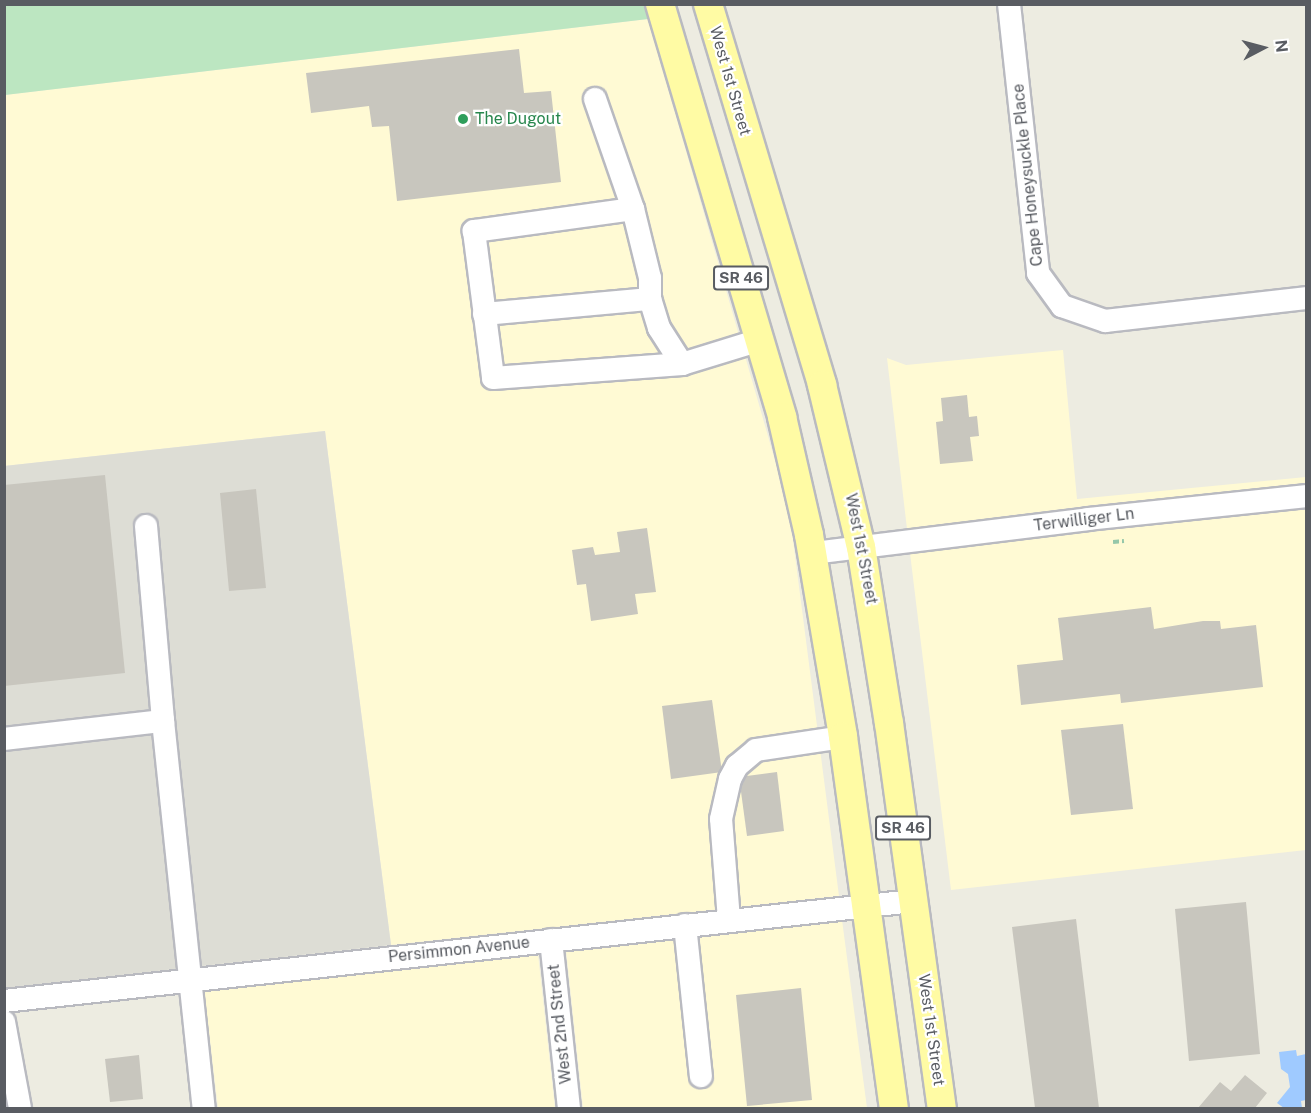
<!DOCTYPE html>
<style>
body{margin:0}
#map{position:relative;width:1311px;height:1113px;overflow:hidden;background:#edece1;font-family:"Public Sans",sans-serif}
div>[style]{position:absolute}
.commercial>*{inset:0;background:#fffad4}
.industrial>*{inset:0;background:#ddddd5}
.green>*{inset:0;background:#bce6c1}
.water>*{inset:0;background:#9fcaff}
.building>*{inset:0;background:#c8c6be}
.path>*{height:4px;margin-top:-2px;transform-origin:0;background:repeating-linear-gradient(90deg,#95c7a9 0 6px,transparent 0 9px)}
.roads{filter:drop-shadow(2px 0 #b9bac0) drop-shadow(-2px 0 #b9bac0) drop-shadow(0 2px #b9bac0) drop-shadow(0 -2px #b9bac0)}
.minor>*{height:22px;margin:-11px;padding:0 11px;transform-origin:11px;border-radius:11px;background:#fff}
.major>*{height:28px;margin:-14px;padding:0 14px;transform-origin:14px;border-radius:14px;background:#fffba4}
.dots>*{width:16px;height:16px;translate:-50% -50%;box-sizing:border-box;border:3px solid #fff;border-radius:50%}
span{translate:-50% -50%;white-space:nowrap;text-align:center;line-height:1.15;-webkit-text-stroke:4.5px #fff;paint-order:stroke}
.shield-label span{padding:2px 4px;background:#fff;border:2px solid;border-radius:4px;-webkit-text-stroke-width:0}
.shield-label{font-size:15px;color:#595c62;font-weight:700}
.street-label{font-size:16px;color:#595c62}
.leisure-label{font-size:16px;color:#27864d}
.left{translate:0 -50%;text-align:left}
.frame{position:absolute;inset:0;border:6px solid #595c62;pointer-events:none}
.north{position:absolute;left:1233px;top:18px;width:60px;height:60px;-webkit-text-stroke:4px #fff;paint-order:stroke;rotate:84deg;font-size:16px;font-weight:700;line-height:24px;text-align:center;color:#595c62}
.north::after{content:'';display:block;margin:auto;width:21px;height:27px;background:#595c62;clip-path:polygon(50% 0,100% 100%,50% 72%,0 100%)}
</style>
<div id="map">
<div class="commercial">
<i style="clip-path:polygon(648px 19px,789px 509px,839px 896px,391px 945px,325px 431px,5px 466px,4px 95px)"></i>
<i style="clip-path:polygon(1063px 350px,1077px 499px,1306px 477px,1306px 484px,1087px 506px,907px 529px,887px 358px,906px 365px)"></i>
<i style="clip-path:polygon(1306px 508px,1306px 850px,951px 890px,910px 553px,1090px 531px)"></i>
<i style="clip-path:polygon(842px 920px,867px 1108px,583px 1108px,566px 950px)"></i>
<i style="clip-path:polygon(538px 954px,555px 1108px,218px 1108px,204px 990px)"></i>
</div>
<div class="industrial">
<i style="clip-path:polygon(325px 431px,391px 945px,5px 988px,4px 466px)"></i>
</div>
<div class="green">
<i style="clip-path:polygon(643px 4px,648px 19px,5px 95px,5px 5px)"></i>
</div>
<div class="water">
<i style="clip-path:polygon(1296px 1050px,1297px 1056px,1306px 1054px,1306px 1100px,1301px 1101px,1302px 1108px,1284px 1108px,1277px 1103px,1290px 1087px,1288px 1074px,1281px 1069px,1279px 1052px)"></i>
</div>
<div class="building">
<i style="clip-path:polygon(519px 49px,524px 93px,551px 91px,561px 182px,397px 201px,389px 126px,372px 127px,369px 106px,311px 113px,306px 73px)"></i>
<i style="clip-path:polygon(967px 395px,969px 417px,977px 416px,979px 436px,970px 437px,973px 461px,940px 464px,936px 422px,943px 421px,941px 398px)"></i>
<i style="clip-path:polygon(105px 475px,125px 673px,4px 686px,4px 485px)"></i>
<i style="clip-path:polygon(256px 489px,266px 588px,229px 591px,220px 493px)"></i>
<i style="clip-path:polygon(647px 528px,656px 592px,635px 594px,638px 614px,591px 621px,586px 584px,577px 585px,572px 550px,593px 547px,595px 555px,620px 552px,617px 532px)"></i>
<i style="clip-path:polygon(1151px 607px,1154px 629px,1203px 621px,1220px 621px,1221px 629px,1256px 625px,1263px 687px,1121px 703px,1120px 694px,1021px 705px,1017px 665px,1063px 660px,1058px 618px)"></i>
<i style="clip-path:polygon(712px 700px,722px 772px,671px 779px,662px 706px)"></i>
<i style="clip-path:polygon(1123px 724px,1133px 809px,1071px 815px,1061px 730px)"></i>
<i style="clip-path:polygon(777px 772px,784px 831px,747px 836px,739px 777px)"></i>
<i style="clip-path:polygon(1246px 902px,1260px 1054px,1189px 1061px,1175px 909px)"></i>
<i style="clip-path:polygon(1076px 919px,1099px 1108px,1035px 1108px,1012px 927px)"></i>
<i style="clip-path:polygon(801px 988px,812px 1100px,747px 1106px,736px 995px)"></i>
<i style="clip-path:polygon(139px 1055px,143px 1099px,110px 1102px,105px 1059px)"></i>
<i style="clip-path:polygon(1245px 1075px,1267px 1093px,1255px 1108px,1198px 1108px,1220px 1082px,1231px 1091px)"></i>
</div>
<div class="path">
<i style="left:1113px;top:542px;width:11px;rotate:-5deg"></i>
</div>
<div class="roads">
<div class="minor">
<i style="left:1009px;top:4px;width:271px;rotate:83.8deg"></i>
<i style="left:1038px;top:273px;width:41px;rotate:54deg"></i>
<i style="left:1062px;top:306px;width:46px;rotate:19.2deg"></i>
<i style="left:1105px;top:321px;width:202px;rotate:-6.5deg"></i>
<i style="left:595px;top:99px;width:116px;rotate:70.9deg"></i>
<i style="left:484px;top:314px;width:167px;rotate:-5.2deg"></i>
<i style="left:682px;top:364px;width:43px;rotate:-122.6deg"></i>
<i style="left:659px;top:328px;width:30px;rotate:-107deg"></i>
<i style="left:650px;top:299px;width:21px;rotate:-90deg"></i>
<i style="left:650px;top:278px;width:71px;rotate:-103.8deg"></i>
<i style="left:633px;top:209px;width:161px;rotate:172.1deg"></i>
<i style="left:474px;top:231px;width:148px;rotate:82.6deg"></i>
<i style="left:493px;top:378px;width:190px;rotate:-4.2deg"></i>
<i style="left:682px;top:364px;width:82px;rotate:-17.1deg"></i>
<i style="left:146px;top:526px;width:196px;rotate:85deg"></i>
<i style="left:813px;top:553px;width:277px;rotate:-7deg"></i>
<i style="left:1088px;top:519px;width:219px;rotate:-6deg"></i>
<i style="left:4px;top:739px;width:160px;rotate:-6.5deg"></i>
<i style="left:163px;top:721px;width:389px;rotate:84deg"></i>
<i style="left:729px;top:920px;width:101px;rotate:-94.5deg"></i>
<i style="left:721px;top:819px;width:41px;rotate:-77.3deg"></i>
<i style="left:730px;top:779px;width:15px;rotate:-62deg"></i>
<i style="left:737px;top:766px;width:25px;rotate:-40deg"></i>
<i style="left:756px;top:750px;width:88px;rotate:-8.5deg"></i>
<i style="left:685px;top:925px;width:152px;rotate:84deg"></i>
<i style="left:551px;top:940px;width:169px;rotate:83.9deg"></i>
<i style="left:4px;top:1001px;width:914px;rotate:-6.28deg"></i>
<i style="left:4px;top:1022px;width:87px;rotate:79.5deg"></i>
</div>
<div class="major">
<i style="left:660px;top:4px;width:431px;rotate:73.5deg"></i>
<i style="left:782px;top:417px;width:121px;rotate:77.1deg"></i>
<i style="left:809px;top:535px;width:205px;rotate:80.4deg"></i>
<i style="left:843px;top:737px;width:374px;rotate:82.2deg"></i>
<i style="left:708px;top:4px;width:398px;rotate:73.3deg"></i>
<i style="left:822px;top:385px;width:167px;rotate:76.5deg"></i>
<i style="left:861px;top:547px;width:178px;rotate:81deg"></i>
<i style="left:889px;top:723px;width:389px;rotate:82.2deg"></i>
</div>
</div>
<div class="dots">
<i style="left:463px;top:119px;background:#2e9e5b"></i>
</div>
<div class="shield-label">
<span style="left:741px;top:278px">SR 46</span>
<span style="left:903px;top:828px">SR 46</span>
</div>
<div class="street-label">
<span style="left:730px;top:81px;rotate:74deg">West 1st Street</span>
<span style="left:1028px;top:175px;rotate:-96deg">Cape Honeysuckle Place</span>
<span style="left:1084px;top:520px;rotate:-7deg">Terwilliger Ln</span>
<span style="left:861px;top:549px;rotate:79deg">West 1st Street</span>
<span style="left:459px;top:950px;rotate:-6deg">Persimmon Avenue</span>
<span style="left:560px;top:1024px;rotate:-96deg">West 2nd Street</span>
<span style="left:931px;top:1030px;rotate:82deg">West 1st Street</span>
</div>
<div class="leisure-label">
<span class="left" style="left:475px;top:119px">The Dugout</span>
</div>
<div class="frame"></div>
<div class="north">N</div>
</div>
